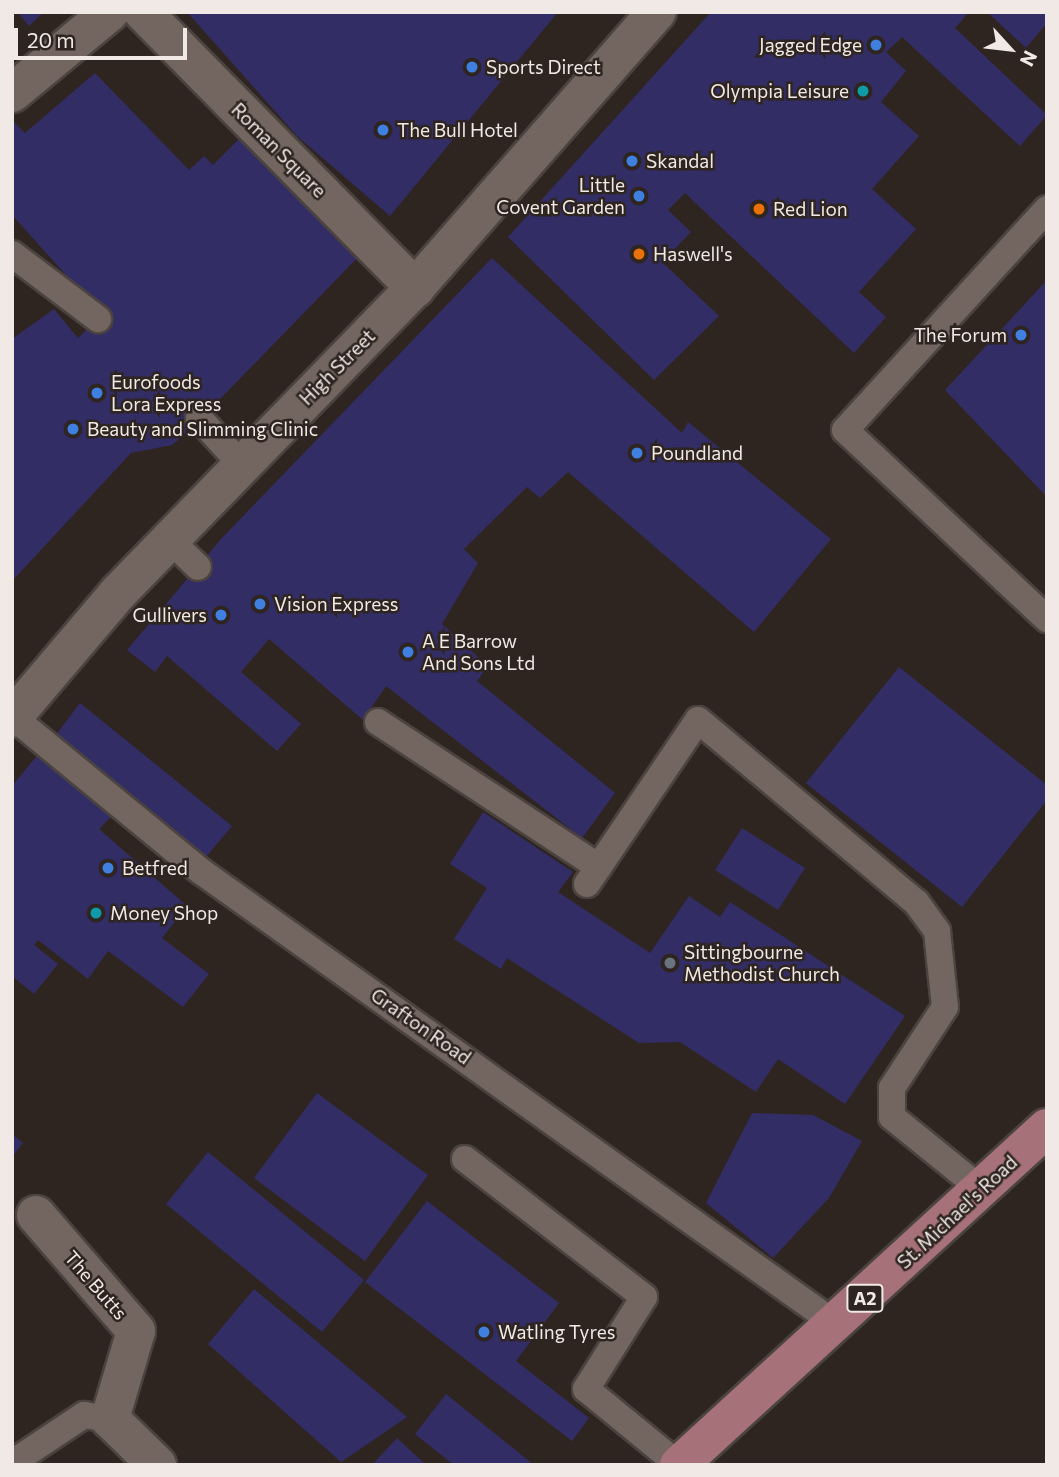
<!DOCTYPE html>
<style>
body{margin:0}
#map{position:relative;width:1059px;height:1477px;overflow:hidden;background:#2f2520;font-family:Commissioner,sans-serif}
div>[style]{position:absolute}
.building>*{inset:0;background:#332d66}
.roads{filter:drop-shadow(2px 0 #4b433f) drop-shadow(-2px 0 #4b433f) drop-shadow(0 2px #4b433f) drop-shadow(0 -2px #4b433f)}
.lane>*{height:26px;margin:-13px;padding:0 13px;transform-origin:13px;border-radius:13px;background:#736661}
.street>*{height:38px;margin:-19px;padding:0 19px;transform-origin:19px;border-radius:19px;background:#736661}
.secondary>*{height:38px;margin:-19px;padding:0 19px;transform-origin:19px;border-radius:19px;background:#736661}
.primary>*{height:38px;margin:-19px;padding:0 19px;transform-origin:19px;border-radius:19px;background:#a67178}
.dots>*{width:19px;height:19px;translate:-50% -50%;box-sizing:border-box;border:4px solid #2f2520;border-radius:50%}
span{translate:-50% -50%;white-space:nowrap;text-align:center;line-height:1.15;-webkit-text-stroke:5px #2f2520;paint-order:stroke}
.shield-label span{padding:2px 5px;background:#2f2520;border:2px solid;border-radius:5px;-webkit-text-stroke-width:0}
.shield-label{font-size:18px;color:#f0e9e6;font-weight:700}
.poi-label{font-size:19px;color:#f0e9e6}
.right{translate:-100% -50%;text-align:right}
.left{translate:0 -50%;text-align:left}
.street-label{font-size:19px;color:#f0e9e6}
.frame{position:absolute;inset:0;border:14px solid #f0e9e6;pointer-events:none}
.north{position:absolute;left:975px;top:14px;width:70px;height:70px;-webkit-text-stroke:5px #2f2520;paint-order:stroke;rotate:117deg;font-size:19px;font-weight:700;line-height:28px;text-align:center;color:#f0e9e6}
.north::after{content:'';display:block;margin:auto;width:24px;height:32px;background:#f0e9e6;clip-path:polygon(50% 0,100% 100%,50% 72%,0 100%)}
.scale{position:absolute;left:14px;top:28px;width:173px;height:32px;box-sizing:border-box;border:4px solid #f0e9e6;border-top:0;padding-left:9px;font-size:21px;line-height:24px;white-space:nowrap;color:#f0e9e6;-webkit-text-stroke:5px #2f2520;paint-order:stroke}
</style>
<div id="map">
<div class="building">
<i style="clip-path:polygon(17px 12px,44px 12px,29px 26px)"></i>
<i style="clip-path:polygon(187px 12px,558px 12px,390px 216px,297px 136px)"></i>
<i style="clip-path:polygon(711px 12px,969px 12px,955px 28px,1047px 115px,1020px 146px,902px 37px,886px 52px,906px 71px,881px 102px,919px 136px,872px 189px,916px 229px,859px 292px,886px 317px,854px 353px,685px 193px,668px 210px,691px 232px,662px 262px,719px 316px,654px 380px,508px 237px)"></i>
<i style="clip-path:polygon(987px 12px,1047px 12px,1047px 23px,1026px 48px)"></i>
<i style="clip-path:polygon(95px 73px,189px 170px,204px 156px,213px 165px,245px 133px,364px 251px,191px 429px,172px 445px,131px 453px,12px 581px,12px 339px,54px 309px,78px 338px,102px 315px,12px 215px,12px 120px,25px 133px)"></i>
<i style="clip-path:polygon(492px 258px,682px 433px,688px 422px,831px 539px,754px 632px,568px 472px,540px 498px,527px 487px,464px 549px,478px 563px,442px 624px,488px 666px,477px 681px,615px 793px,582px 838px,386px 686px,363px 720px,269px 639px,241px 672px,301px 724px,277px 751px,167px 656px,155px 672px,127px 650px,221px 539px)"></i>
<i style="clip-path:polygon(1047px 280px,1047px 497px,945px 390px)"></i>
<i style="clip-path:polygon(899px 667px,1047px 785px,1047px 800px,962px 907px,806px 783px)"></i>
<i style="clip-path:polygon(80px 703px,232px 826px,200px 864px,49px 744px)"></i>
<i style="clip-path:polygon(40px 752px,114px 814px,99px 829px,187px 906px,162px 938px,209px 974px,183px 1007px,108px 951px,88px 979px,38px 940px,34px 945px,58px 964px,34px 994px,12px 976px,12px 786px)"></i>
<i style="clip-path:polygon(483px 812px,573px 872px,558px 892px,650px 953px,689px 896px,720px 917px,730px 902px,905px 1016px,845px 1104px,778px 1059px,756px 1092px,680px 1042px,639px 1043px,507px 958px,501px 969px,454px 939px,487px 888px,450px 864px)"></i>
<i style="clip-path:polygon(742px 828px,805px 868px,778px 910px,715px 870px)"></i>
<i style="clip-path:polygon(317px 1093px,428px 1175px,365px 1261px,254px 1178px)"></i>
<i style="clip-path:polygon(752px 1113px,813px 1115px,862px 1141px,829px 1198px,773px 1258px,706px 1203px)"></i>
<i style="clip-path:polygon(12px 1134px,23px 1143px,12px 1157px)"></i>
<i style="clip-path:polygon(208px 1152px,364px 1280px,322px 1332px,166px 1204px)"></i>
<i style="clip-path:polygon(427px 1201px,559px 1303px,516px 1361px,589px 1418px,572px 1441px,365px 1282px)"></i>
<i style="clip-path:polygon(254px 1289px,314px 1339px,407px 1417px,341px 1462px,208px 1344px)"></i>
<i style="clip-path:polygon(446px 1394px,534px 1465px,454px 1465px,415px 1434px)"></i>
<i style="clip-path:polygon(397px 1438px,426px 1465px,372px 1465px)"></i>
</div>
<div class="roads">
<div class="lane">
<i style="left:1047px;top:209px;width:299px;rotate:132.4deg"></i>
<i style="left:845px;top:430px;width:277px;rotate:43.1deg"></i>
<i style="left:12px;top:254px;width:108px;rotate:37.1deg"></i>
<i style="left:199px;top:418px;width:64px;rotate:47.5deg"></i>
<i style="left:169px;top:539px;width:40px;rotate:44deg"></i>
<i style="left:13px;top:717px;width:244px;rotate:39.4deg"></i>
<i style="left:202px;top:872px;width:780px;rotate:35.5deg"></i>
<i style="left:378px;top:722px;width:264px;rotate:33.3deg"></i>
<i style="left:587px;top:884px;width:198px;rotate:-55.9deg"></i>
<i style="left:698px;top:720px;width:284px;rotate:39.9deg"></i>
<i style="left:916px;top:902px;width:36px;rotate:54deg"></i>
<i style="left:937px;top:931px;width:76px;rotate:84deg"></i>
<i style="left:945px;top:1007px;width:97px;rotate:123.2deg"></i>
<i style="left:892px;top:1088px;width:29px;rotate:90deg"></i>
<i style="left:892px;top:1117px;width:114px;rotate:39deg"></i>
<i style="left:465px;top:1159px;width:226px;rotate:37.6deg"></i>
<i style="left:644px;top:1297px;width:109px;rotate:122.2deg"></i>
<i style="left:586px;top:1389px;width:120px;rotate:39.3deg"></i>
<i style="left:12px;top:1463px;width:87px;rotate:-33.7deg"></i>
<i style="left:84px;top:1415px;width:26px;rotate:9deg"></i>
</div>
<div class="street">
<i style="left:143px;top:12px;width:388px;rotate:45.4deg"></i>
<i style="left:12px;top:93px;width:127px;rotate:-39.6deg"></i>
<i style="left:36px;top:1215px;width:153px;rotate:49.2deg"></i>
<i style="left:136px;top:1331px;width:92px;rotate:106.5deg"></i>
<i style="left:110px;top:1419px;width:66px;rotate:44.4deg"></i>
</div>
<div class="secondary">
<i style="left:12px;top:718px;width:164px;rotate:-49.7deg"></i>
<i style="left:118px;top:593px;width:426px;rotate:-45.8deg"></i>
<i style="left:415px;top:288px;width:367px;rotate:-48.8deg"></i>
</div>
<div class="primary">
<i style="left:679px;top:1465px;width:499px;rotate:-42.5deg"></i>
</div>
</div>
<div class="dots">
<i style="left:876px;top:45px;background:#3f7fe0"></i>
<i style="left:472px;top:67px;background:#3f7fe0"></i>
<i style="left:863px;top:91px;background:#0f9aa8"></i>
<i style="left:383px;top:130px;background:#3f7fe0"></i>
<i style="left:632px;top:161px;background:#3f7fe0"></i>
<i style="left:639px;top:196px;background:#3f7fe0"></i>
<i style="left:759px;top:209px;background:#e8710a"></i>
<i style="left:639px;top:254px;background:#e8710a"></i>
<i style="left:1021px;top:335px;background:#3f7fe0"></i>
<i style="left:97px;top:393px;background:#3f7fe0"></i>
<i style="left:73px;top:429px;background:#3f7fe0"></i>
<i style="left:637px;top:453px;background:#3f7fe0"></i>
<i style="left:260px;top:604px;background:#3f7fe0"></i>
<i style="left:221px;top:615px;background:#3f7fe0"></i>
<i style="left:408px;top:652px;background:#3f7fe0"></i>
<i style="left:108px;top:868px;background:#3f7fe0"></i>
<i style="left:96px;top:913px;background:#0f9aa8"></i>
<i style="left:670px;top:963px;background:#6b7280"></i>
<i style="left:484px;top:1332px;background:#3f7fe0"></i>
</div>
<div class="shield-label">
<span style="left:865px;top:1298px">A2</span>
</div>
<div class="poi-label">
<span class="right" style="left:862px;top:45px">Jagged Edge</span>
<span class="left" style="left:486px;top:67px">Sports Direct</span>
<span class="right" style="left:849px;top:91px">Olympia Leisure</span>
<span class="left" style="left:397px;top:130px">The Bull Hotel</span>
<span class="left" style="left:646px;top:161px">Skandal</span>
<span class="right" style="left:625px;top:196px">Little<br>Covent Garden</span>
<span class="left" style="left:773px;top:209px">Red Lion</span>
<span class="left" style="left:653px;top:254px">Haswell's</span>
<span class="right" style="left:1007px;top:335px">The Forum</span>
<span class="left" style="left:111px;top:393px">Eurofoods<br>Lora Express</span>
<span class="left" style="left:87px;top:429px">Beauty and Slimming Clinic</span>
<span class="left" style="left:651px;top:453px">Poundland</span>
<span class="left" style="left:274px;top:604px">Vision Express</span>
<span class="right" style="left:207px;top:615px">Gullivers</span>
<span class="left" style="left:422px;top:652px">A E Barrow<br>And Sons Ltd</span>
<span class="left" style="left:122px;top:868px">Betfred</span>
<span class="left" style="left:110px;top:913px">Money Shop</span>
<span class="left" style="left:684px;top:963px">Sittingbourne<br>Methodist Church</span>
<span class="left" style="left:498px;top:1332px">Watling Tyres</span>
</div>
<div class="street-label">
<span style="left:279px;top:150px;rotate:45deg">Roman Square</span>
<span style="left:337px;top:367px;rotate:-45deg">High Street</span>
<span style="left:421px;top:1026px;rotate:35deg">Grafton Road</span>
<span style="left:957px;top:1212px;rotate:-43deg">St. Michael's Road</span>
<span style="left:96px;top:1285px;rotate:49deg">The Butts</span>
</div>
<div class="frame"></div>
<div class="north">N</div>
<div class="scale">20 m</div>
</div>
